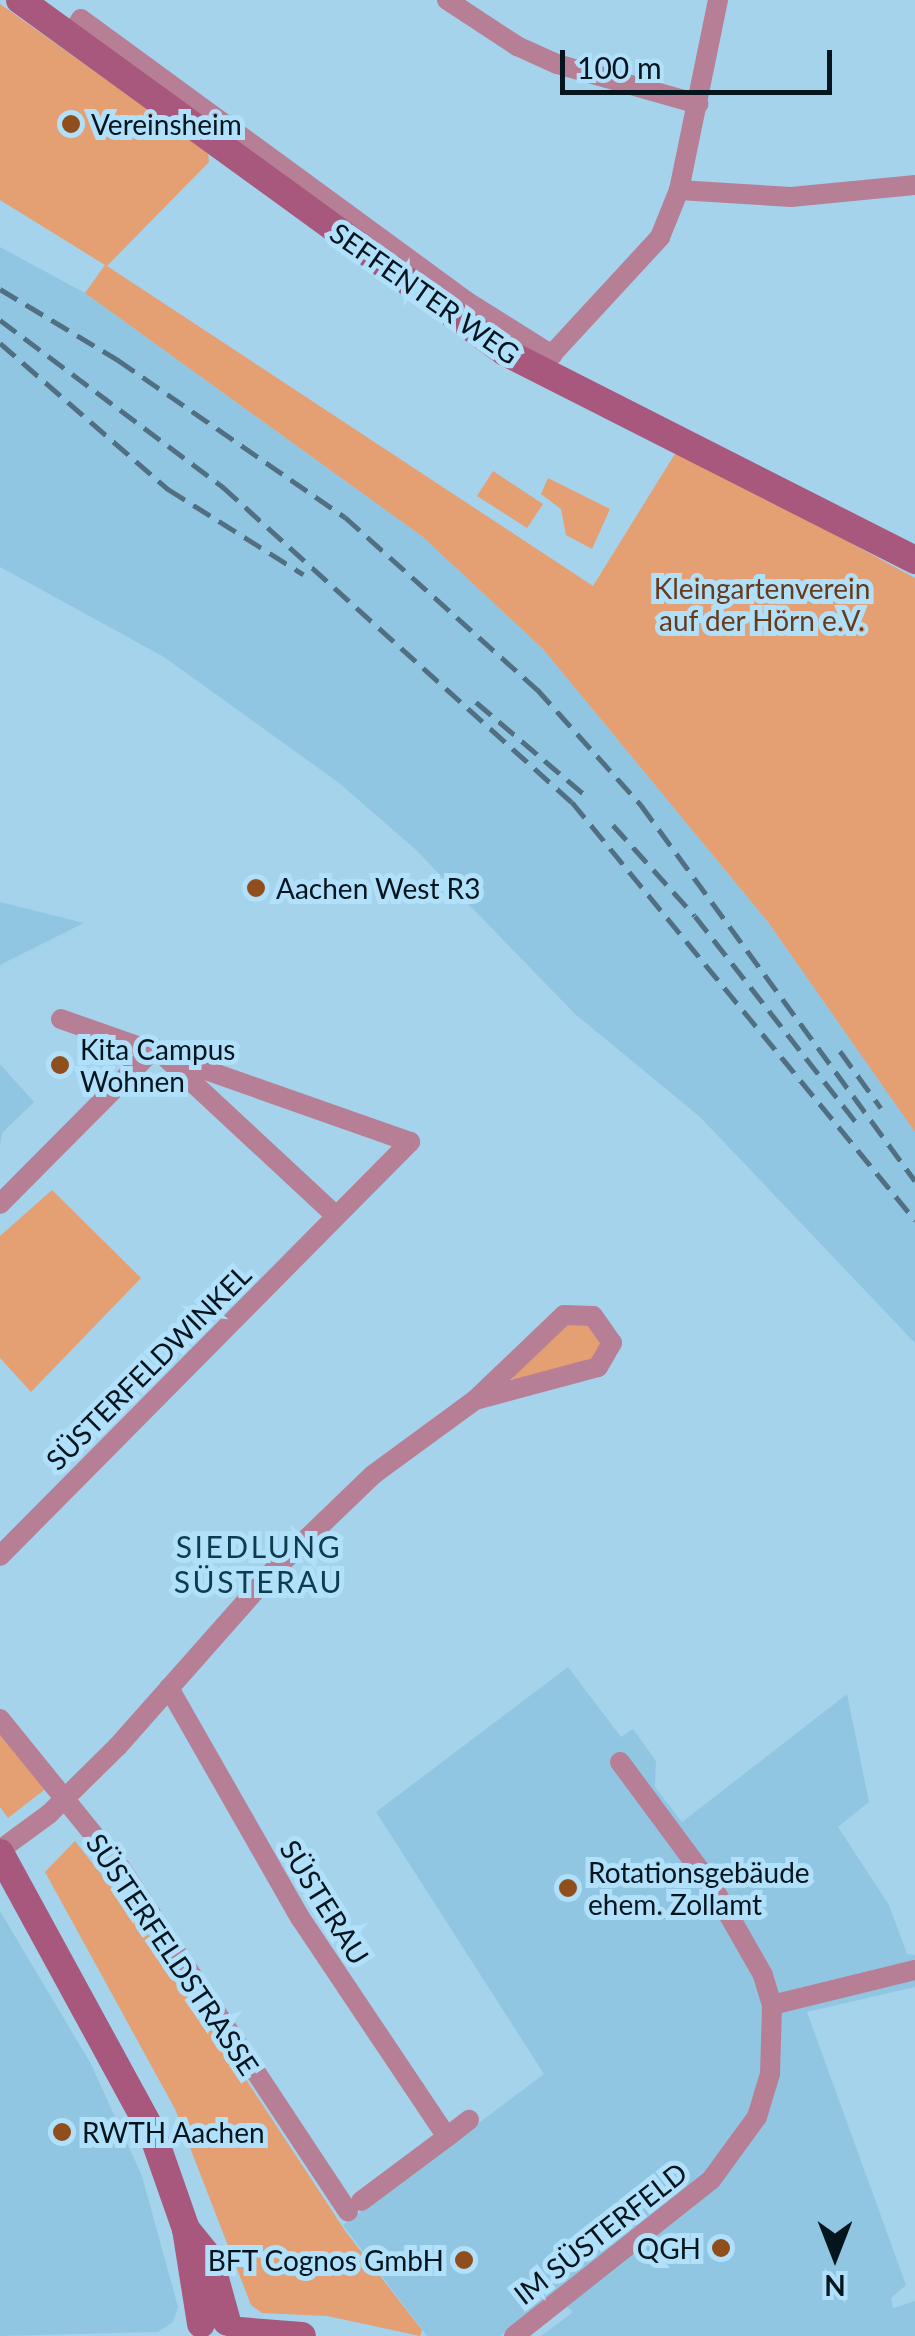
<!DOCTYPE html>
<meta charset="utf-8">
<style>
body{margin:0}
#map{position:relative;width:915px;height:2336px;overflow:hidden;background:#a5d3ec;font-family:Lato,sans-serif}
div>[style]{position:absolute}
.built>*{inset:0;background:#91c6e2}
.green>*{inset:0;background:#e49f73}
.street>*{height:20px;margin:-10px;padding:0 10px;transform-origin:10px;border-radius:10px;background:#b77f96}
.secondary>*{height:28px;margin:-14px;padding:0 14px;transform-origin:14px;border-radius:14px;background:#a8587c}
.rail>*{height:5px;margin-top:-2.5px;transform-origin:0;background:repeating-linear-gradient(90deg,#516f80 0 20px,transparent 0 30px)}
.dots>*{width:28px;height:28px;translate:-50% -50%;box-sizing:border-box;border:5px solid #b1e0fa;border-radius:50%}
span{translate:-50% -50%;white-space:nowrap;text-align:center;line-height:1.15;-webkit-text-stroke:10px #b1e0fa;paint-order:stroke}
.poi-label{font-size:28px;color:#04151e}
.left{translate:0 -50%;text-align:left}
.right{translate:-100% -50%;text-align:right}
.street-label{font-size:28px;color:#04151e}
.park-label{font-size:28px;color:#683a1a}
.neighbourhood-label{font-size:30px;color:#0d3b4f;letter-spacing:2.5px}
.north{position:absolute;left:785px;top:2206px;width:100px;height:100px;-webkit-text-stroke:8px #b1e0fa;paint-order:stroke;rotate:180deg;font-size:28px;font-weight:700;line-height:40px;text-align:center;color:#04151e}
.north::after{content:'';display:block;margin:auto;width:35px;height:45px;background:#04151e;clip-path:polygon(50% 0,100% 100%,50% 72%,0 100%)}
.scale{position:absolute;left:560px;top:50px;width:272px;height:45px;box-sizing:border-box;border:5px solid #04151e;border-top:0;padding-left:12px;font-size:30px;line-height:35px;white-space:nowrap;color:#04151e;-webkit-text-stroke:8px #b1e0fa;paint-order:stroke}
</style>
<div id="map">
<div class="built">
<i style="clip-path:polygon(0 247px,85px 293px,423px 537px,543px 649px,768px 922px,915px 1131px,915px 1343px,700px 1117px,575px 1014px,415px 849px,339px 783px,164px 657px,0 567px)"></i>
<i style="clip-path:polygon(0 902px,84px 923px,0 965px)"></i>
<i style="clip-path:polygon(0 1064px,34px 1102px,2px 1133px,0 1145px)"></i>
<i style="clip-path:polygon(568px 1667px,621px 1737px,633px 1729px,656px 1761px,655px 1787px,682px 1822px,847px 1694px,869px 1802px,838px 1827px,889px 1905px,907px 1954px,915px 1955px,915px 1987px,807px 2012px,906px 2285px,891px 2298px,893px 2308px,915px 2301px,915px 2336px,541px 2336px,573px 2312px,553px 2293px,500px 2336px,427px 2336px,343px 2225px,544px 2074px,376px 1812px)"></i>
<i style="clip-path:polygon(0 1911px,91px 2064px,142px 2176px,178px 2307px,173px 2322px,158px 2332px,0 2336px)"></i>
</div>
<div class="green">
<i style="clip-path:polygon(0 4px,208px 152px,209px 162px,107px 266px,593px 586px,678px 449px,915px 578px,915px 1132px,768px 922px,543px 649px,423px 537px,85px 293px,105px 265px,0 200px)"></i>
<i style="clip-path:polygon(493px 471px,543px 504px,527px 528px,477px 496px)"></i>
<i style="clip-path:polygon(548px 478px,610px 509px,592px 549px,566px 535px,561px 509px,541px 494px)"></i>
<i style="clip-path:polygon(52px 1190px,141px 1278px,31px 1392px,0 1358px,0 1236px)"></i>
<i style="clip-path:polygon(566px 1324px,588px 1325px,603px 1342px,599px 1356px,514px 1384px,511px 1370px)"></i>
<i style="clip-path:polygon(0 1735px,48px 1787px,8px 1818px,0 1807px)"></i>
<i style="clip-path:polygon(75px 1841px,163px 1953px,346px 2232px,422px 2330px,420px 2336px,327px 2316px,262px 2313px,251px 2305px,175px 2109px,45px 1872px)"></i>
</div>
<div class="street">
<i style="left:447px;top:0;width:84px;rotate:33.3deg"></i>
<i style="left:517px;top:46px;width:44px;rotate:24.2deg"></i>
<i style="left:557px;top:64px;width:147px;rotate:15.8deg"></i>
<i style="left:70px;top:35px;width:19px;rotate:-55deg"></i>
<i style="left:81px;top:19px;width:477px;rotate:36.2deg"></i>
<i style="left:466px;top:301px;width:102px;rotate:32.1deg"></i>
<i style="left:679px;top:190px;width:112px;rotate:3.6deg"></i>
<i style="left:791px;top:197px;width:125px;rotate:-5.5deg"></i>
<i style="left:543px;top:364px;width:173px;rotate:-47.3deg"></i>
<i style="left:660px;top:237px;width:51px;rotate:-68deg"></i>
<i style="left:679px;top:190px;width:194px;rotate:-78.4deg"></i>
<i style="left:164px;top:1056px;width:233px;rotate:42.9deg"></i>
<i style="left:0;top:1204px;width:220px;rotate:-45.2deg"></i>
<i style="left:0;top:1556px;width:583px;rotate:-45.28deg"></i>
<i style="left:410px;top:1142px;width:370px;rotate:-160.6deg"></i>
<i style="left:169px;top:1688px;width:266px;rotate:60.3deg"></i>
<i style="left:301px;top:1919px;width:262px;rotate:56.2deg"></i>
<i style="left:447px;top:2137px;width:107px;rotate:143.3deg"></i>
<i style="left:0;top:1719px;width:191px;rotate:51deg"></i>
<i style="left:120px;top:1867px;width:413px;rotate:56.5deg"></i>
<i style="left:0;top:1850px;width:61px;rotate:-36.3deg"></i>
<i style="left:49px;top:1814px;width:97px;rotate:-44.6deg"></i>
<i style="left:118px;top:1746px;width:232px;rotate:-48.5deg"></i>
<i style="left:272px;top:1572px;width:141px;rotate:-43.9deg"></i>
<i style="left:374px;top:1474px;width:125px;rotate:-36.2deg"></i>
<i style="left:475px;top:1400px;width:127px;rotate:-15deg"></i>
<i style="left:598px;top:1367px;width:28px;rotate:-60deg"></i>
<i style="left:612px;top:1343px;width:33px;rotate:-125deg"></i>
<i style="left:593px;top:1316px;width:29px;rotate:-178deg"></i>
<i style="left:564px;top:1315px;width:123px;rotate:136.3deg"></i>
<i style="left:772px;top:2005px;width:147px;rotate:-13.8deg"></i>
<i style="left:447px;top:2137px;width:28px;rotate:-38deg"></i>
<i style="left:514px;top:2336px;width:251px;rotate:-38.4deg"></i>
<i style="left:711px;top:2180px;width:78px;rotate:-53.9deg"></i>
<i style="left:757px;top:2117px;width:45px;rotate:-73.2deg"></i>
<i style="left:770px;top:2074px;width:69px;rotate:-88.3deg"></i>
<i style="left:772px;top:2005px;width:31px;rotate:-107deg"></i>
<i style="left:763px;top:1975px;width:99px;rotate:-119.7deg"></i>
<i style="left:714px;top:1889px;width:158px;rotate:-126.5deg"></i>
</div>
<div class="secondary">
<i style="left:20px;top:0;width:599px;rotate:35.97deg"></i>
<i style="left:505px;top:352px;width:460px;rotate:26.9deg"></i>
<i style="left:0;top:1853px;width:318px;rotate:61.4deg"></i>
<i style="left:152px;top:2132px;width:103px;rotate:70.7deg"></i>
<i style="left:186px;top:2229px;width:96px;rotate:81deg"></i>
<i style="left:186px;top:2229px;width:36px;rotate:51deg"></i>
<i style="left:209px;top:2257px;width:67px;rotate:74.5deg"></i>
<i style="left:239px;top:2331px;width:63px;rotate:4.5deg"></i>
</div>
<div class="rail">
<i style="left:0;top:289px;width:138px;rotate:31deg"></i>
<i style="left:118px;top:360px;width:276px;rotate:34.7deg"></i>
<i style="left:345px;top:517px;width:258px;rotate:41.9deg"></i>
<i style="left:537px;top:689px;width:156px;rotate:48.1deg"></i>
<i style="left:641px;top:805px;width:465px;rotate:53.9deg"></i>
<i style="left:0;top:320px;width:279px;rotate:36.8deg"></i>
<i style="left:223px;top:487px;width:470px;rotate:42.1deg"></i>
<i style="left:572px;top:802px;width:541px;rotate:50.63deg"></i>
<i style="left:0;top:343px;width:223px;rotate:41deg"></i>
<i style="left:168px;top:489px;width:160px;rotate:32.2deg"></i>
<i style="left:476px;top:702px;width:145px;rotate:40.5deg"></i>
<i style="left:613px;top:825px;width:122px;rotate:48deg"></i>
<i style="left:695px;top:916px;width:268px;rotate:52deg"></i>
<i style="left:840px;top:1051px;width:70px;rotate:54.3deg"></i>
</div>
<div class="dots">
<i style="left:71px;top:124px;background:#904e1d"></i>
<i style="left:256px;top:888px;background:#904e1d"></i>
<i style="left:60px;top:1065px;background:#904e1d"></i>
<i style="left:568px;top:1888px;background:#904e1d"></i>
<i style="left:62px;top:2132px;background:#904e1d"></i>
<i style="left:721px;top:2248px;background:#904e1d"></i>
<i style="left:464px;top:2260px;background:#904e1d"></i>
</div>
<div class="poi-label">
<span class="left" style="left:91px;top:124px">Vereinsheim</span>
<span class="left" style="left:276px;top:888px">Aachen West R3</span>
<span class="left" style="left:80px;top:1065px">Kita Campus<br>Wohnen</span>
<span class="left" style="left:588px;top:1888px">Rotationsgebäude<br>ehem. Zollamt</span>
<span class="left" style="left:82px;top:2132px">RWTH Aachen</span>
<span class="right" style="left:701px;top:2248px">QGH</span>
<span class="right" style="left:444px;top:2260px">BFT Cognos GmbH</span>
</div>
<div class="street-label">
<span style="left:425px;top:293px;rotate:35deg">SEFFENTER WEG</span>
<span style="left:148px;top:1367px;rotate:-45deg">SÜSTERFELDWINKEL</span>
<span style="left:325px;top:1902px;rotate:58deg">SÜSTERAU</span>
<span style="left:173px;top:1954px;rotate:56deg">SÜSTERFELDSTRASSE</span>
<span style="left:600px;top:2233px;rotate:-38deg">IM SÜSTERFELD</span>
</div>
<div class="park-label">
<span style="left:762px;top:604px">Kleingartenverein<br>auf der Hörn e.V.</span>
</div>
<div class="neighbourhood-label">
<span style="left:259px;top:1563px">SIEDLUNG<br>SÜSTERAU</span>
</div>
<div class="north">N</div>
<div class="scale">100 m</div>
</div>
